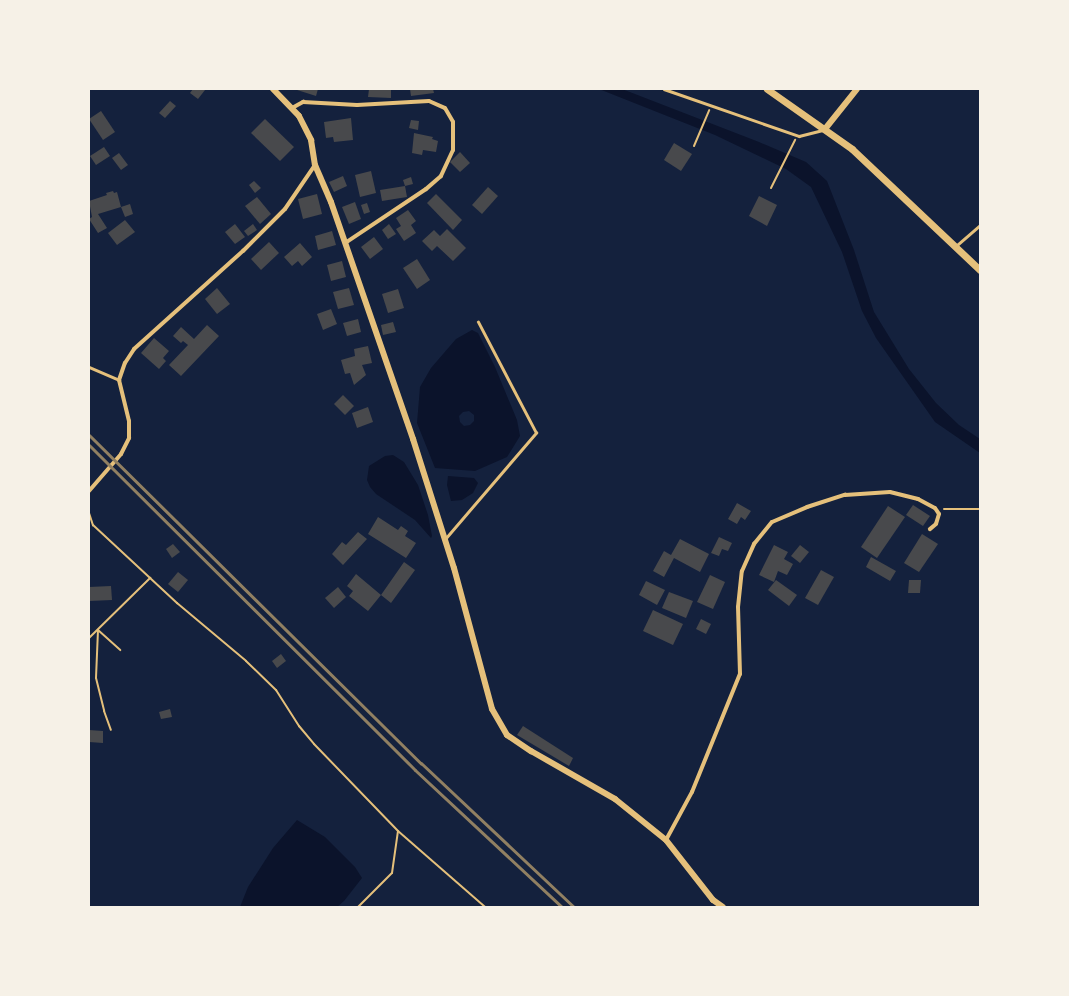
<!DOCTYPE html>
<style>
body{margin:0}
#map{position:relative;width:1069px;height:996px;overflow:hidden;background:#14213d;font-family:Roboto,sans-serif}
div>[style]{position:absolute}
.water>*{inset:0;background:#0b132b}
.building>*{inset:0;background:#48494c}
.path>*{height:2px;margin:-1px;padding:0 1px;transform-origin:1px;border-radius:1px;background:#e5c07b}
.service>*{height:2.5px;margin:-1.25px;padding:0 1.25px;transform-origin:1.25px;border-radius:1.25px;background:#e5c07b}
.minor>*{height:4px;margin:-2px;padding:0 2px;transform-origin:2px;border-radius:2px;background:#e5c07b}
.tertiary>*{height:6px;margin:-3px;padding:0 3px;transform-origin:3px;border-radius:3px;background:#e5c07b}
.secondary>*{height:7px;margin:-3.5px;padding:0 3.5px;transform-origin:3.5px;border-radius:3.5px;background:#e5c07b}
.rail>*{height:3px;margin:-1.5px;padding:0 1.5px;transform-origin:1.5px;border-radius:1.5px;background:#918062}
span{translate:-50% -50%;white-space:nowrap;text-align:center;line-height:1.15;-webkit-text-stroke:4px #f6f1e7;paint-order:stroke}
.frame{position:absolute;inset:0;border:90px solid #f6f1e7;pointer-events:none}
</style>
<div id="map">
<div class="water">
<i style="clip-path:polygon(599px 89px,622px 89px,759px 142px,806px 162px,827px 181px,854px 250px,874px 312px,909px 369px,936px 403px,959px 425px,980px 439px,980px 453px,935px 422px,876px 338px,862px 311px,842px 252px,811px 187px,786px 169px,715px 135px)"></i>
<i style="clip-path:polygon(evenodd,472px 330px,478px 333px,495px 367px,517px 420px,520px 436px,507px 457px,475px 471px,435px 468px,417px 423px,420px 387px,431px 368px,456px 339px,472px 330px,469px 411px,474px 415px,474px 421px,470px 425px,464px 426px,460px 422px,459px 416px,463px 412px,469px 411px)"></i>
<i style="clip-path:polygon(393px 455px,404px 462px,418px 485px,428px 515px,432px 536px,431px 538px,415px 520px,376px 494px,370px 487px,367px 480px,369px 466px,385px 456px)"></i>
<i style="clip-path:polygon(448px 476px,474px 478px,478px 483px,473px 493px,462px 500px,451px 501px,447px 485px)"></i>
<i style="clip-path:polygon(297px 820px,325px 837px,355px 867px,362px 878px,344px 901px,337px 907px,240px 907px,248px 887px,273px 848px)"></i>
</div>
<div class="building">
<i style="clip-path:polygon(193px 89px,203px 89px,205px 90px,198px 99px,190px 93px)"></i>
<i style="clip-path:polygon(294px 89px,318px 89px,316px 96px)"></i>
<i style="clip-path:polygon(369px 89px,391px 89px,391px 98px,368px 97px)"></i>
<i style="clip-path:polygon(410px 89px,433px 89px,434px 93px,411px 96px)"></i>
<i style="clip-path:polygon(170px 101px,176px 106px,165px 118px,159px 113px)"></i>
<i style="clip-path:polygon(101px 111px,115px 132px,103px 140px,89px 119px)"></i>
<i style="clip-path:polygon(351px 118px,353px 140px,334px 142px,333px 137px,326px 138px,324px 122px)"></i>
<i style="clip-path:polygon(265px 119px,294px 147px,280px 161px,251px 133px)"></i>
<i style="clip-path:polygon(411px 120px,419px 121px,418px 130px,409px 128px)"></i>
<i style="clip-path:polygon(414px 133px,433px 137px,432px 139px,438px 141px,436px 152px,423px 150px,422px 155px,412px 153px)"></i>
<i style="clip-path:polygon(674px 143px,692px 154px,681px 171px,664px 160px)"></i>
<i style="clip-path:polygon(104px 147px,110px 156px,96px 165px,90px 156px)"></i>
<i style="clip-path:polygon(460px 152px,470px 163px,460px 172px,450px 162px)"></i>
<i style="clip-path:polygon(119px 153px,128px 165px,121px 170px,112px 158px)"></i>
<i style="clip-path:polygon(371px 171px,376px 193px,360px 197px,355px 175px)"></i>
<i style="clip-path:polygon(343px 176px,347px 186px,334px 192px,329px 182px)"></i>
<i style="clip-path:polygon(411px 177px,413px 184px,405px 186px,403px 180px)"></i>
<i style="clip-path:polygon(254px 181px,261px 188px,255px 193px,249px 185px)"></i>
<i style="clip-path:polygon(405px 186px,407px 197px,382px 201px,380px 190px)"></i>
<i style="clip-path:polygon(488px 187px,498px 196px,482px 214px,472px 205px)"></i>
<i style="clip-path:polygon(113px 191px,114px 193px,117px 192px,121px 207px,98px 214px,107px 228px,98px 233px,89px 219px,92px 217px,89px 201px,107px 195px,106px 193px)"></i>
<i style="clip-path:polygon(317px 194px,322px 214px,303px 219px,298px 199px)"></i>
<i style="clip-path:polygon(436px 194px,462px 220px,453px 230px,427px 203px)"></i>
<i style="clip-path:polygon(759px 196px,777px 205px,767px 226px,749px 216px)"></i>
<i style="clip-path:polygon(257px 197px,271px 214px,260px 224px,245px 206px)"></i>
<i style="clip-path:polygon(355px 202px,361px 219px,349px 224px,342px 207px)"></i>
<i style="clip-path:polygon(367px 203px,370px 212px,364px 214px,361px 205px)"></i>
<i style="clip-path:polygon(130px 204px,133px 214px,125px 217px,121px 207px)"></i>
<i style="clip-path:polygon(408px 210px,416px 221px,411px 225px,416px 233px,404px 241px,396px 229px,401px 226px,396px 218px)"></i>
<i style="clip-path:polygon(125px 220px,135px 232px,117px 245px,108px 233px)"></i>
<i style="clip-path:polygon(235px 224px,245px 237px,235px 244px,225px 232px)"></i>
<i style="clip-path:polygon(253px 224px,257px 230px,248px 236px,244px 231px)"></i>
<i style="clip-path:polygon(389px 224px,396px 234px,388px 239px,382px 230px)"></i>
<i style="clip-path:polygon(447px 229px,466px 248px,453px 261px,437px 246px,432px 251px,422px 241px,434px 230px,440px 236px)"></i>
<i style="clip-path:polygon(332px 231px,336px 245px,318px 250px,315px 236px)"></i>
<i style="clip-path:polygon(374px 237px,383px 249px,370px 259px,361px 247px)"></i>
<i style="clip-path:polygon(269px 242px,279px 253px,261px 270px,251px 259px)"></i>
<i style="clip-path:polygon(300px 243px,312px 257px,302px 266px,298px 261px,292px 266px,284px 257px)"></i>
<i style="clip-path:polygon(417px 259px,430px 280px,417px 289px,403px 268px)"></i>
<i style="clip-path:polygon(342px 261px,346px 277px,331px 281px,327px 265px)"></i>
<i style="clip-path:polygon(217px 288px,230px 304px,217px 314px,205px 299px)"></i>
<i style="clip-path:polygon(349px 288px,354px 305px,338px 309px,333px 292px)"></i>
<i style="clip-path:polygon(398px 289px,404px 308px,388px 313px,382px 294px)"></i>
<i style="clip-path:polygon(331px 309px,337px 324px,323px 330px,317px 314px)"></i>
<i style="clip-path:polygon(358px 319px,361px 332px,347px 336px,343px 323px)"></i>
<i style="clip-path:polygon(393px 322px,396px 332px,383px 335px,381px 325px)"></i>
<i style="clip-path:polygon(207px 325px,219px 336px,181px 376px,169px 365px,188px 345px,183px 341px,181px 343px,173px 336px,181px 327px,194px 339px)"></i>
<i style="clip-path:polygon(154px 338px,169px 351px,163px 358px,166px 361px,159px 369px,141px 353px)"></i>
<i style="clip-path:polygon(368px 346px,372px 363px,362px 365px,366px 375px,354px 385px,350px 373px,345px 374px,341px 360px,355px 356px,354px 349px)"></i>
<i style="clip-path:polygon(343px 395px,354px 406px,345px 415px,334px 404px)"></i>
<i style="clip-path:polygon(368px 407px,373px 422px,357px 428px,352px 413px)"></i>
<i style="clip-path:polygon(737px 503px,751px 511px,745px 520px,741px 517px,737px 524px,728px 519px)"></i>
<i style="clip-path:polygon(913px 505px,930px 516px,923px 526px,906px 515px)"></i>
<i style="clip-path:polygon(888px 506px,905px 517px,877px 558px,861px 547px)"></i>
<i style="clip-path:polygon(378px 517px,398px 530px,401px 526px,408px 531px,405px 536px,416px 543px,406px 558px,368px 534px)"></i>
<i style="clip-path:polygon(358px 532px,367px 539px,343px 565px,332px 554px,342px 542px,346px 545px)"></i>
<i style="clip-path:polygon(922px 534px,938px 544px,919px 572px,904px 563px)"></i>
<i style="clip-path:polygon(719px 537px,732px 543px,728px 551px,722px 549px,719px 556px,711px 553px)"></i>
<i style="clip-path:polygon(680px 539px,709px 554px,700px 572px,674px 558px,664px 577px,653px 571px,664px 551px,671px 555px)"></i>
<i style="clip-path:polygon(173px 544px,180px 552px,172px 558px,166px 549px)"></i>
<i style="clip-path:polygon(774px 545px,788px 552px,784px 559px,793px 564px,787px 575px,778px 571px,774px 582px,759px 575px)"></i>
<i style="clip-path:polygon(800px 545px,809px 552px,800px 563px,791px 556px)"></i>
<i style="clip-path:polygon(871px 557px,896px 571px,890px 581px,866px 567px)"></i>
<i style="clip-path:polygon(404px 562px,415px 570px,391px 603px,381px 595px,368px 611px,349px 596px,353px 591px,347px 586px,356px 574px,381px 595px)"></i>
<i style="clip-path:polygon(821px 570px,834px 577px,818px 605px,805px 598px)"></i>
<i style="clip-path:polygon(178px 572px,188px 580px,178px 592px,168px 584px)"></i>
<i style="clip-path:polygon(710px 575px,725px 582px,713px 609px,697px 602px)"></i>
<i style="clip-path:polygon(776px 580px,797px 595px,789px 606px,768px 590px)"></i>
<i style="clip-path:polygon(909px 580px,921px 580px,920px 593px,908px 593px)"></i>
<i style="clip-path:polygon(646px 581px,665px 590px,657px 605px,639px 595px)"></i>
<i style="clip-path:polygon(111px 586px,112px 600px,89px 601px,89px 587px)"></i>
<i style="clip-path:polygon(338px 587px,346px 597px,334px 608px,325px 598px)"></i>
<i style="clip-path:polygon(669px 592px,693px 601px,686px 618px,662px 608px)"></i>
<i style="clip-path:polygon(653px 610px,683px 624px,673px 645px,643px 631px)"></i>
<i style="clip-path:polygon(701px 619px,711px 624px,706px 634px,696px 629px)"></i>
<i style="clip-path:polygon(281px 654px,286px 661px,277px 668px,272px 661px)"></i>
<i style="clip-path:polygon(170px 709px,172px 717px,161px 719px,159px 712px)"></i>
<i style="clip-path:polygon(523px 726px,573px 758px,569px 766px,517px 735px)"></i>
<i style="clip-path:polygon(89px 730px,103px 731px,103px 743px,89px 742px)"></i>
</div>
<div class="path">
<i style="left:694px;top:146px;width:39px;rotate:-67deg"></i>
<i style="left:771px;top:188px;width:54px;rotate:-63.4deg"></i>
<i style="left:944px;top:509px;width:36px"></i>
<i style="left:89px;top:513px;width:13px;rotate:72deg"></i>
<i style="left:93px;top:525px;width:115px;rotate:42.9deg"></i>
<i style="left:177px;top:603px;width:90px;rotate:40deg"></i>
<i style="left:246px;top:661px;width:42px;rotate:44deg"></i>
<i style="left:276px;top:690px;width:43px;rotate:57.4deg"></i>
<i style="left:299px;top:726px;width:23px;rotate:50deg"></i>
<i style="left:314px;top:744px;width:121px;rotate:46deg"></i>
<i style="left:398px;top:831px;width:116px;rotate:41.1deg"></i>
<i style="left:98px;top:630px;width:48px;rotate:92.4deg"></i>
<i style="left:96px;top:678px;width:34px;rotate:76deg"></i>
<i style="left:104px;top:711px;width:20px;rotate:70deg"></i>
<i style="left:98px;top:630px;width:30px;rotate:42deg"></i>
<i style="left:89px;top:638px;width:86px;rotate:-44.5deg"></i>
<i style="left:358px;top:907px;width:48px;rotate:-45deg"></i>
<i style="left:392px;top:873px;width:42px;rotate:-81.9deg"></i>
</div>
<div class="service">
<i style="left:664px;top:89px;width:143px;rotate:19.2deg"></i>
<i style="left:799px;top:136px;width:25px;rotate:-14deg"></i>
<i style="left:956px;top:246px;width:32px;rotate:-41deg"></i>
<i style="left:89px;top:367px;width:33px;rotate:23deg"></i>
<i style="left:445px;top:539px;width:140px;rotate:-49.4deg"></i>
<i style="left:536px;top:433px;width:125px;rotate:-117.6deg"></i>
</div>
<div class="minor">
<i style="left:292px;top:108px;width:13px;rotate:-29deg"></i>
<i style="left:303px;top:102px;width:54px;rotate:3.2deg"></i>
<i style="left:357px;top:105px;width:72px;rotate:-3.2deg"></i>
<i style="left:429px;top:101px;width:17px;rotate:24deg"></i>
<i style="left:445px;top:108px;width:16px;rotate:60deg"></i>
<i style="left:453px;top:122px;width:28px;rotate:90deg"></i>
<i style="left:453px;top:150px;width:29px;rotate:115deg"></i>
<i style="left:441px;top:176px;width:20px;rotate:139deg"></i>
<i style="left:426px;top:189px;width:97px;rotate:146.3deg"></i>
<i style="left:89px;top:491px;width:49px;rotate:-49.1deg"></i>
<i style="left:121px;top:454px;width:18px;rotate:-63deg"></i>
<i style="left:129px;top:438px;width:17px;rotate:-90deg"></i>
<i style="left:129px;top:421px;width:42px;rotate:-103.7deg"></i>
<i style="left:119px;top:380px;width:18px;rotate:-71deg"></i>
<i style="left:125px;top:363px;width:17px;rotate:-57deg"></i>
<i style="left:134px;top:349px;width:147px;rotate:-42deg"></i>
<i style="left:243px;top:251px;width:59px;rotate:-45deg"></i>
<i style="left:285px;top:209px;width:53px;rotate:-55.7deg"></i>
<i style="left:666px;top:840px;width:55px;rotate:-61.6deg"></i>
<i style="left:692px;top:792px;width:127px;rotate:-67.9deg"></i>
<i style="left:740px;top:674px;width:67px;rotate:-91.7deg"></i>
<i style="left:738px;top:607px;width:36px;rotate:-84deg"></i>
<i style="left:742px;top:571px;width:30px;rotate:-66deg"></i>
<i style="left:754px;top:544px;width:28px;rotate:-51deg"></i>
<i style="left:772px;top:522px;width:38px;rotate:-23deg"></i>
<i style="left:807px;top:507px;width:40px;rotate:-18deg"></i>
<i style="left:845px;top:495px;width:45px;rotate:-3.8deg"></i>
<i style="left:890px;top:492px;width:29px;rotate:14deg"></i>
<i style="left:918px;top:499px;width:19px;rotate:28deg"></i>
<i style="left:935px;top:508px;width:7px;rotate:56deg"></i>
<i style="left:939px;top:514px;width:10px;rotate:107deg"></i>
<i style="left:936px;top:524px;width:8px;rotate:140deg"></i>
</div>
<div class="tertiary">
<i style="left:273px;top:89px;width:37px;rotate:46deg"></i>
<i style="left:299px;top:116px;width:27px;rotate:63deg"></i>
<i style="left:311px;top:140px;width:25px;rotate:81deg"></i>
<i style="left:315px;top:165px;width:40px;rotate:66.6deg"></i>
<i style="left:331px;top:202px;width:251px;rotate:70.9deg"></i>
<i style="left:413px;top:439px;width:135px;rotate:72.4deg"></i>
<i style="left:454px;top:568px;width:146px;rotate:74.9deg"></i>
<i style="left:492px;top:709px;width:30px;rotate:60deg"></i>
<i style="left:507px;top:735px;width:29px;rotate:34deg"></i>
<i style="left:531px;top:751px;width:97px;rotate:29.7deg"></i>
<i style="left:615px;top:799px;width:65px;rotate:38.8deg"></i>
<i style="left:666px;top:840px;width:76px;rotate:51.9deg"></i>
<i style="left:713px;top:900px;width:12px;rotate:35deg"></i>
<i style="left:825px;top:129px;width:51px;rotate:-51.3deg"></i>
</div>
<div class="secondary">
<i style="left:767px;top:89px;width:104px;rotate:35.2deg"></i>
<i style="left:852px;top:149px;width:176px;rotate:43.4deg"></i>
</div>
<div class="rail">
<i style="left:89px;top:435px;width:467px;rotate:44.7deg"></i>
<i style="left:421px;top:763px;width:210px;rotate:43.3deg"></i>
<i style="left:89px;top:445px;width:460px;rotate:44.9deg"></i>
<i style="left:415px;top:770px;width:201px;rotate:43deg"></i>
</div>
<div class="frame"></div>
</div>
